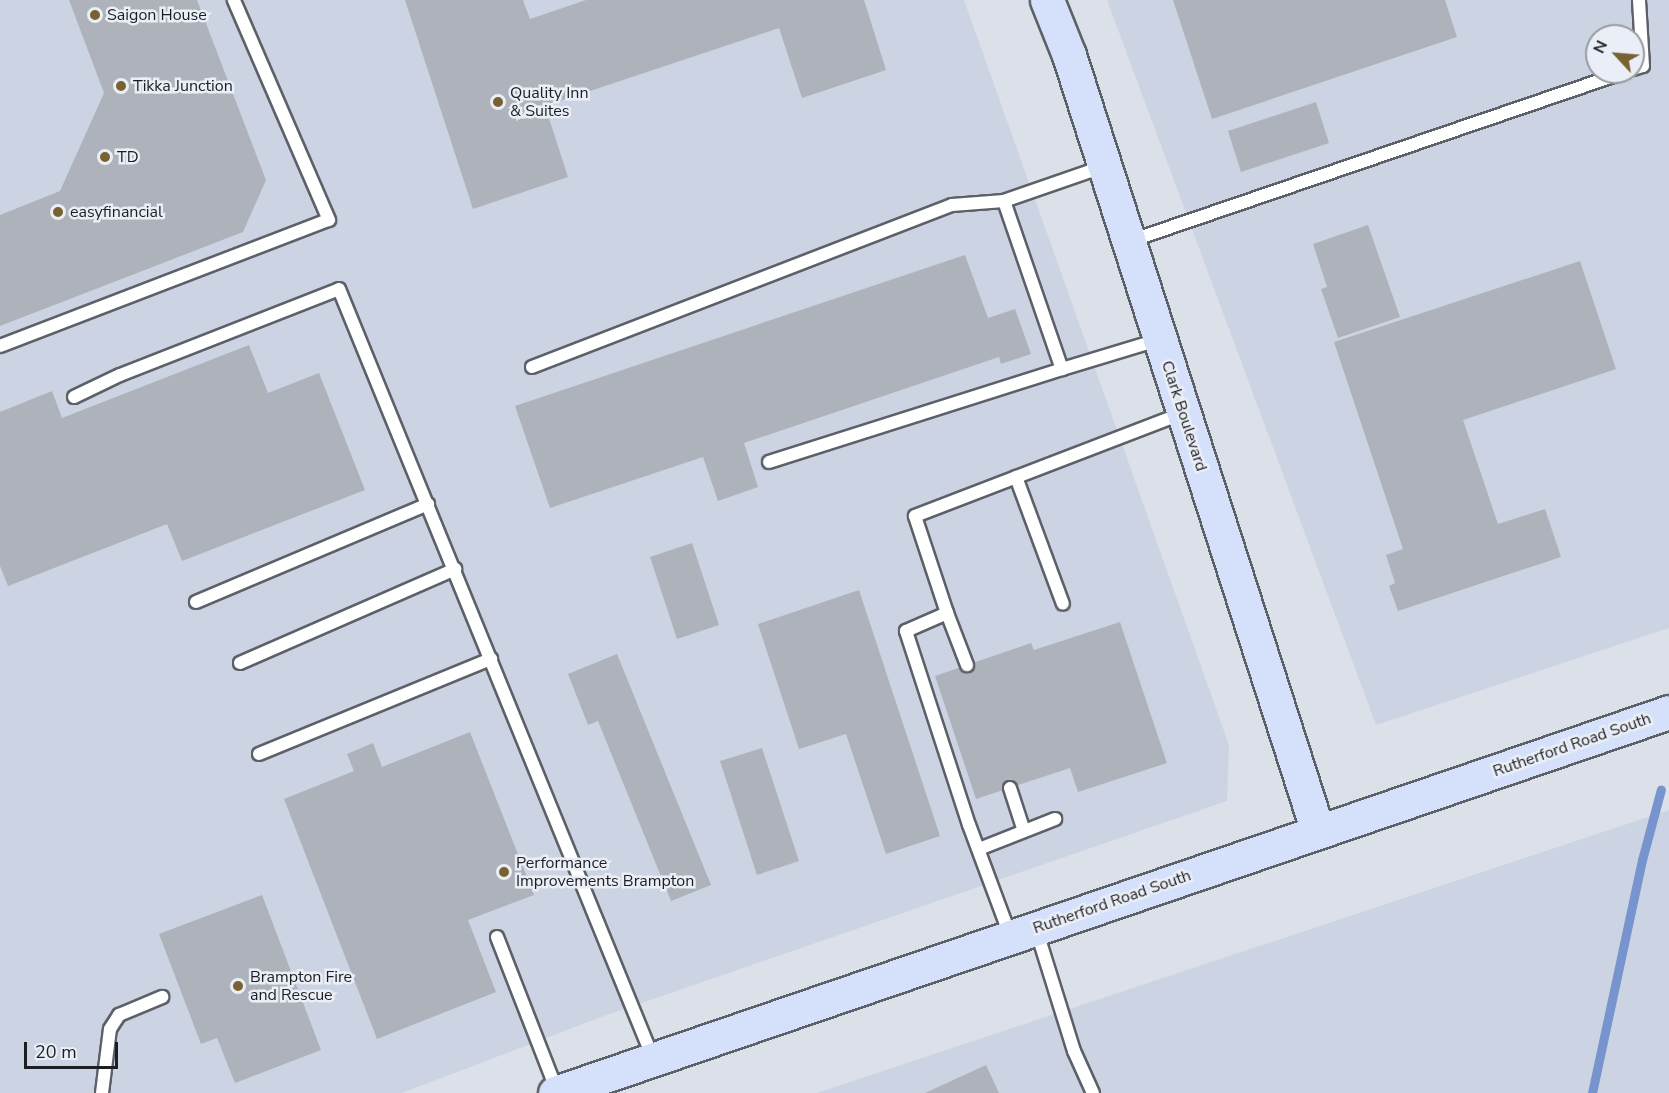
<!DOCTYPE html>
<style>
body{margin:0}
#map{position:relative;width:1669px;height:1093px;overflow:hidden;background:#dce0e8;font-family:"Nunito Sans",sans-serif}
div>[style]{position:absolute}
.built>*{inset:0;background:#ccd4e3}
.stream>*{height:9px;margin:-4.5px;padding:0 4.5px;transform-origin:4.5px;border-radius:4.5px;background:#7794cf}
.building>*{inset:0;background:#aeb2ba}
.roads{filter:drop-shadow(2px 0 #5c6067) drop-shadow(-2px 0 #5c6067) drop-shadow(0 2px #5c6067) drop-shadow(0 -2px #5c6067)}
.lane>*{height:12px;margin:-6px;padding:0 6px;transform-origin:6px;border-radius:6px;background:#fff}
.secondary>*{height:33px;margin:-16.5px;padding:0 16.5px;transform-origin:16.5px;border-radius:16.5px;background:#d5e1fa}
.dots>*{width:16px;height:16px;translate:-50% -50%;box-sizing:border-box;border:3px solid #eaeef6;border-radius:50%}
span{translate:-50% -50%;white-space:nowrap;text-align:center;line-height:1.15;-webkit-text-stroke:5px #eaeef6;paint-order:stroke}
.poi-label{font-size:16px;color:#1d1e21}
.left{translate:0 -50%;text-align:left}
.street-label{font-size:16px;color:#1d1e21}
.north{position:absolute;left:1585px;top:24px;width:60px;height:60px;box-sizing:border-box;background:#eaeef6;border:2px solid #989ba1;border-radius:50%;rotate:296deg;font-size:16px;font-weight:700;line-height:24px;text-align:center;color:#1d1e21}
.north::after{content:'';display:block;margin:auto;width:21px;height:27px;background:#796232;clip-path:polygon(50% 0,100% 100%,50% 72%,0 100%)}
.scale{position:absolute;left:24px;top:1042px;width:94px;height:27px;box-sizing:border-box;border:3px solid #1d1e21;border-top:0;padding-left:8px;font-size:18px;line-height:21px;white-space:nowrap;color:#1d1e21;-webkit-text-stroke:4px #eaeef6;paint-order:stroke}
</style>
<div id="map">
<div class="built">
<i style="clip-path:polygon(0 0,964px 0,1229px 745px,1227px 801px,604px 1016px,402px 1093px,0 1093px)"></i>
<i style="clip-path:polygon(evenodd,1107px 0,1669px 0,1669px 628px,1376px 725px,1107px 0,1597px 36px,1633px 36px,1633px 72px,1597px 72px,1597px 36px)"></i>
<i style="clip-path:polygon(1669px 810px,1669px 1093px,817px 1093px)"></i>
</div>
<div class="stream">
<i style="left:1592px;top:1093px;width:238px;rotate:-77.9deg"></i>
<i style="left:1642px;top:860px;width:73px;rotate:-75deg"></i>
</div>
<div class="building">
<i style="clip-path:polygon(69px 0,197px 0,266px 180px,243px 232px,0 326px,0 215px,60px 191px,104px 93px)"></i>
<i style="clip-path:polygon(405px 0,523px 0,530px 19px,586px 0,864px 0,886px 70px,802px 98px,779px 28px,545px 106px,568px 177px,473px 209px)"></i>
<i style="clip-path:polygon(1173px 0,1445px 0,1457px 37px,1212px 119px)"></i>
<i style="clip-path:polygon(1316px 102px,1329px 143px,1241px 172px,1228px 131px)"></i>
<i style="clip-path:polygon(1368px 225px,1400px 317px,1338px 338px,1321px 289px,1327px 287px,1313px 244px)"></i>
<i style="clip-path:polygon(965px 255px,988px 318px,1015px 309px,1031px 354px,1001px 364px,999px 357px,744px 443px,758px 487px,718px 501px,703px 457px,550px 508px,515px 406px)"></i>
<i style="clip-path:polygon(1580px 261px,1616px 369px,1463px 420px,1498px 524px,1545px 509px,1561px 557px,1398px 611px,1389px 586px,1395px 583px,1386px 555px,1403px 549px,1334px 342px)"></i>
<i style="clip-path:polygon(249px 345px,268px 393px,319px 373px,365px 490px,182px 561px,167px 524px,8px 586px,0 566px,0 412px,52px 391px,62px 418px)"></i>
<i style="clip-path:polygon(692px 543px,719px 625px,677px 639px,650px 557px)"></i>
<i style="clip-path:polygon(859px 590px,940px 836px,886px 854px,846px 734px,799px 749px,758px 624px)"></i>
<i style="clip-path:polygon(1120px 622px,1167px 763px,1078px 792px,1070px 768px,976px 799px,935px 676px,1031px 643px,1034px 650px)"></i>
<i style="clip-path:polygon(617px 654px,711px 885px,671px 901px,598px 721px,588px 725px,568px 674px)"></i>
<i style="clip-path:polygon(470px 732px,534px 895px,468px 920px,496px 992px,377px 1039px,284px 799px,354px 771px,347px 754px,373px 743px,382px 767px)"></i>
<i style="clip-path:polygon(762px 748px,799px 861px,757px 875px,720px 761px)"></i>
<i style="clip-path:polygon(262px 895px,321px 1050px,235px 1083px,217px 1038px,201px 1044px,159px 934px)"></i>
<i style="clip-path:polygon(986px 1065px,999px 1093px,925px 1093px)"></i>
</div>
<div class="roads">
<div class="lane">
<i style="left:1633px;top:69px;width:10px;rotate:-17deg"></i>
<i style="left:1643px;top:66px;width:66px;rotate:-93.5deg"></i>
<i style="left:1102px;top:167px;width:104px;rotate:160.9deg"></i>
<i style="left:1004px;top:201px;width:178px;rotate:71deg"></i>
<i style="left:1062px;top:369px;width:100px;rotate:-16.8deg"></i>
<i style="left:1130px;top:241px;width:523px;rotate:-18.85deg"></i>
<i style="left:0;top:346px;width:352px;rotate:-21deg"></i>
<i style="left:329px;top:220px;width:240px;rotate:-113.4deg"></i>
<i style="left:532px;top:367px;width:450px;rotate:-21.1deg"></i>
<i style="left:952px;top:205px;width:52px;rotate:-4.4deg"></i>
<i style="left:74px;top:397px;width:51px;rotate:-25.6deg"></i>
<i style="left:120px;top:375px;width:235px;rotate:-21.4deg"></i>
<i style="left:339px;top:289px;width:831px;rotate:67.79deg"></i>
<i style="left:769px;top:462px;width:307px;rotate:-17.6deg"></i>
<i style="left:1016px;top:477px;width:135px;rotate:69.7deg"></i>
<i style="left:196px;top:602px;width:252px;rotate:-22.9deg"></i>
<i style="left:947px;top:613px;width:56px;rotate:69deg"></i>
<i style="left:240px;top:663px;width:235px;rotate:-23.6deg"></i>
<i style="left:259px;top:754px;width:251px;rotate:-22.3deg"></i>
<i style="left:1010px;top:788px;width:45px;rotate:72deg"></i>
<i style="left:979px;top:849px;width:82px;rotate:-21.5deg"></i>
<i style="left:1036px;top:929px;width:128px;rotate:72.7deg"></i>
<i style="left:1074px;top:1051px;width:46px;rotate:65.7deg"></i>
<i style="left:1010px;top:935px;width:117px;rotate:-110.4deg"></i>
<i style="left:969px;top:825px;width:204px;rotate:-108deg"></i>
<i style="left:906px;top:631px;width:45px;rotate:-23.7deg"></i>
<i style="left:947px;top:613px;width:102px;rotate:-108.3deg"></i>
<i style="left:915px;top:516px;width:285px;rotate:-21deg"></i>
<i style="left:497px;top:937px;width:165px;rotate:68.7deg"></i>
<i style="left:102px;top:1093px;width:64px;rotate:-82.9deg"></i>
<i style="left:110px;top:1029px;width:17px;rotate:-57deg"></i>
<i style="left:119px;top:1015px;width:47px;rotate:-22.7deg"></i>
</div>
<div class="secondary">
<i style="left:1047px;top:0;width:59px;rotate:68.2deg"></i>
<i style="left:1069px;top:55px;width:816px;rotate:72.23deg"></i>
<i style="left:555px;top:1093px;width:1177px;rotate:-18.88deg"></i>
</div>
</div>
<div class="dots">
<i style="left:95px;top:15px;background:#796232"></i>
<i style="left:121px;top:86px;background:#796232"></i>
<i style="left:498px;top:102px;background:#796232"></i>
<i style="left:105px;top:157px;background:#796232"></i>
<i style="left:58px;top:212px;background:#796232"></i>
<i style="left:504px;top:872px;background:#796232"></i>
<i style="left:238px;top:986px;background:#796232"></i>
</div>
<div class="poi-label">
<span class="left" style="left:107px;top:15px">Saigon House</span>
<span class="left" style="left:133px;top:86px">Tikka Junction</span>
<span class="left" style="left:510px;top:102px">Quality Inn<br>&amp; Suites</span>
<span class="left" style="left:117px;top:157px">TD</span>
<span class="left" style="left:70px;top:212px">easyfinancial</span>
<span class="left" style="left:516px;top:872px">Performance<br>Improvements Brampton</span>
<span class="left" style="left:250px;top:986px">Brampton Fire<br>and Rescue</span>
</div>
<div class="street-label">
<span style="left:1184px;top:416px;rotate:72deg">Clark Boulevard</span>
<span style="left:1572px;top:745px;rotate:-19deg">Rutherford Road South</span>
<span style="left:1112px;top:902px;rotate:-19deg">Rutherford Road South</span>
</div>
<div class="north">N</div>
<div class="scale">20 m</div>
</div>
